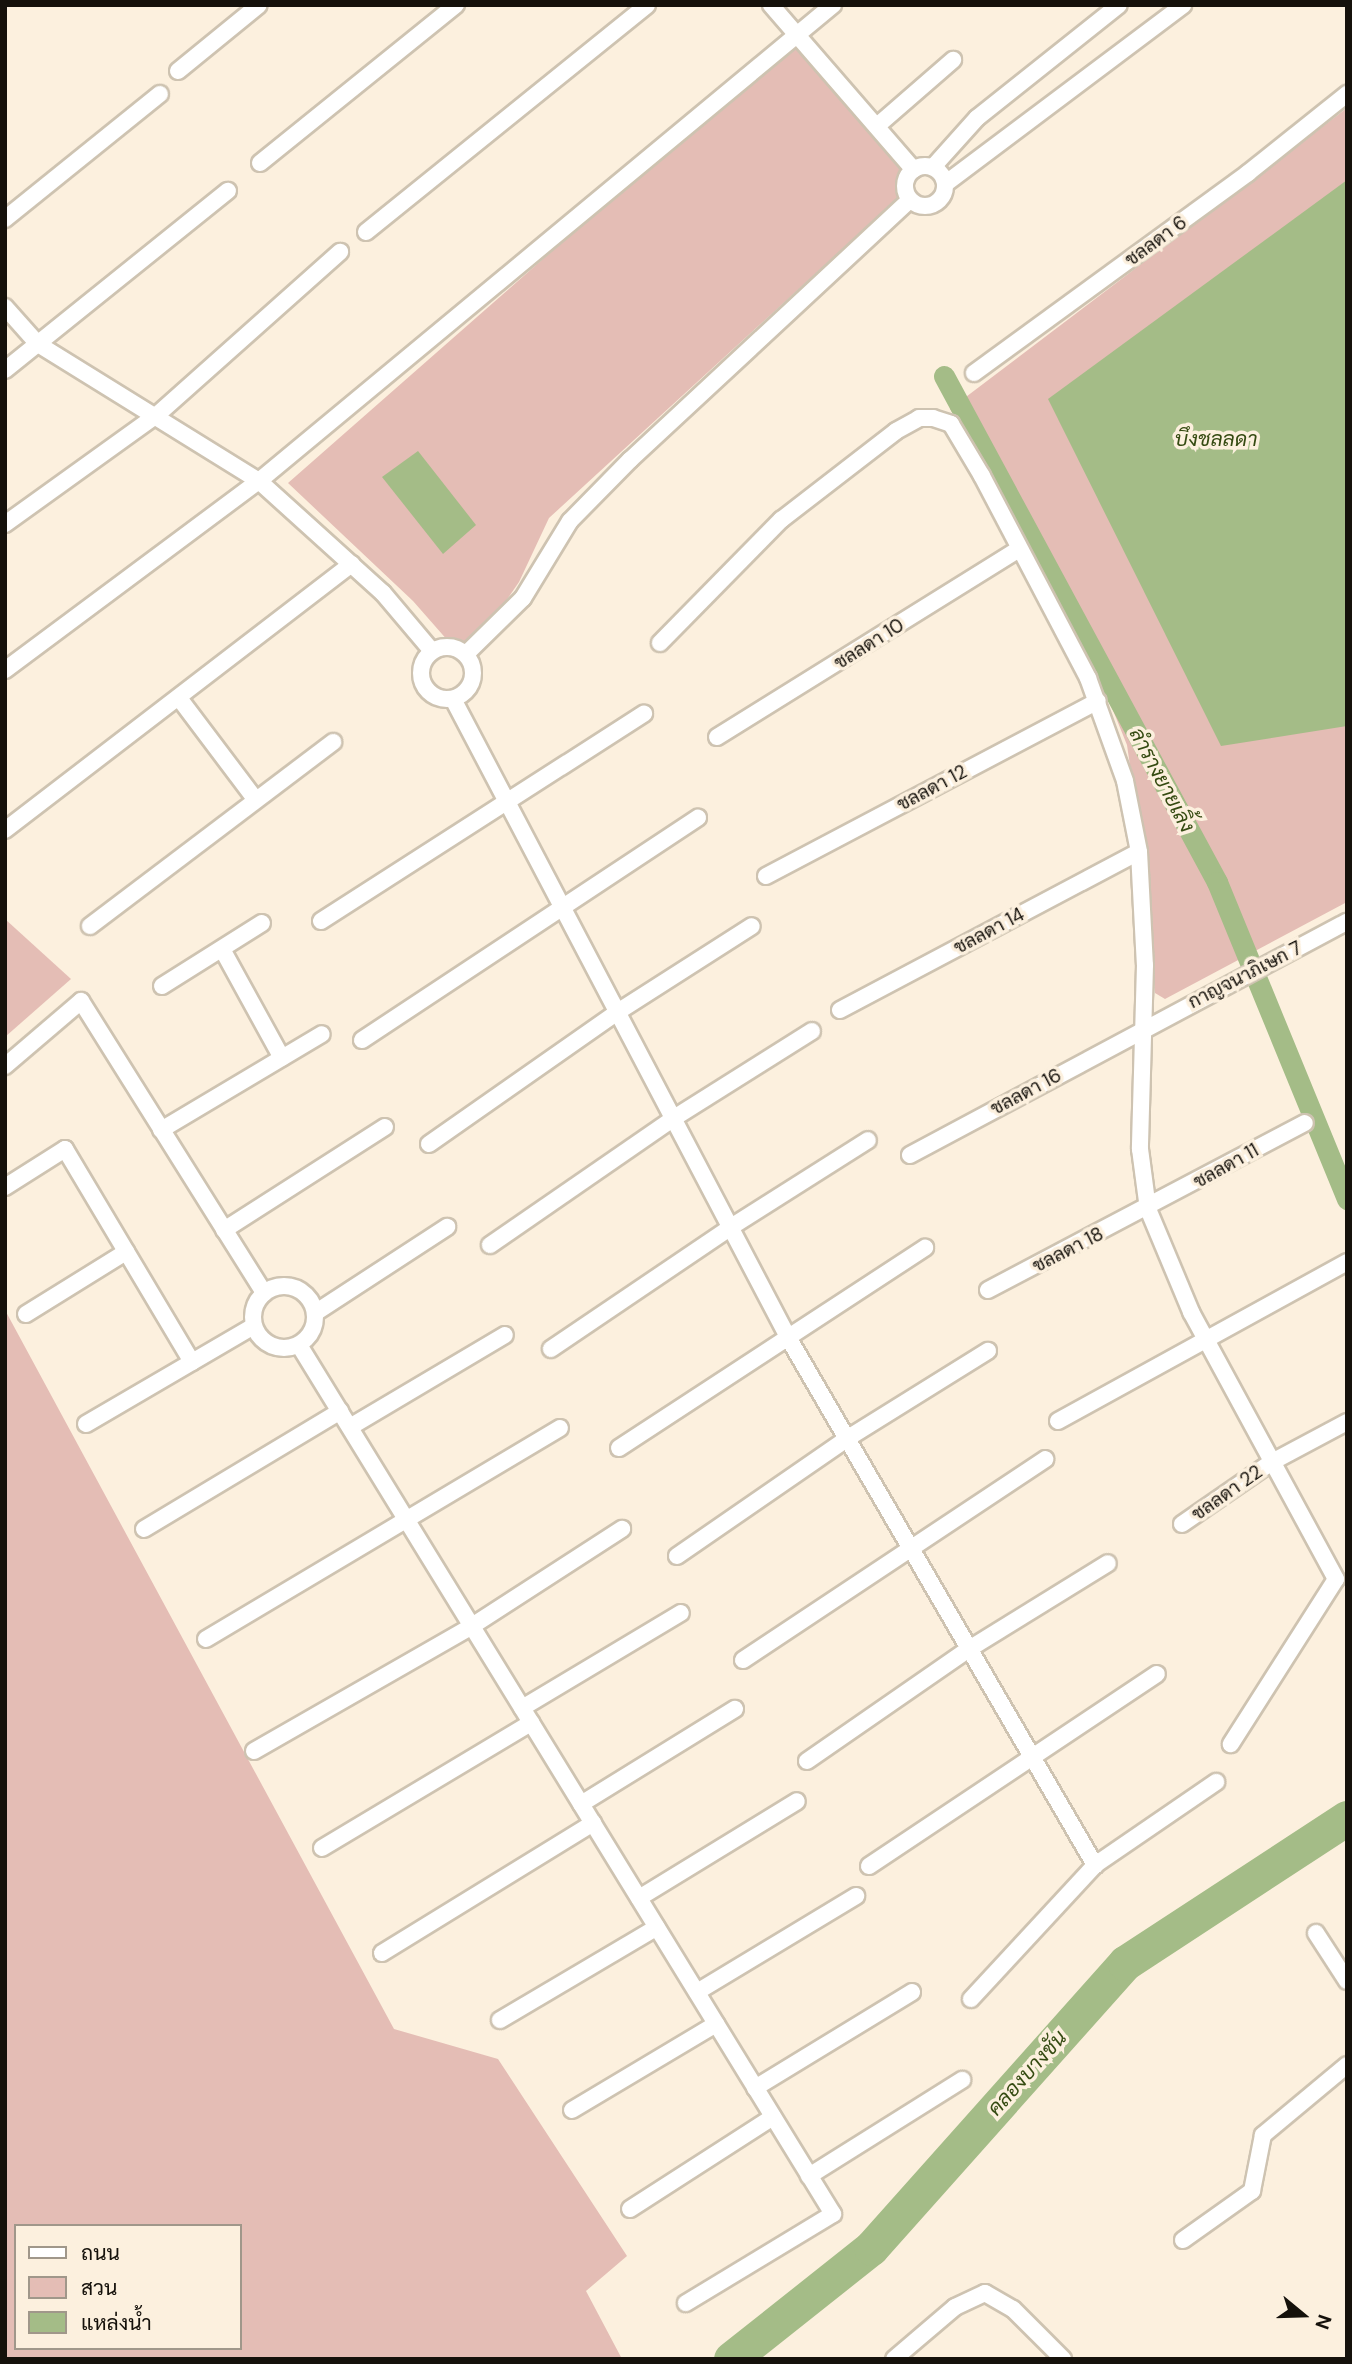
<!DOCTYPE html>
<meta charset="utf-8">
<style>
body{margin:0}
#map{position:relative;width:1352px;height:2364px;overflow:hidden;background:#fcf0de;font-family:"DM Sans",Sarabun,sans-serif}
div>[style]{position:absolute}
.green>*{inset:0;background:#e4bdb5}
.water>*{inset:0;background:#a4bc87}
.canal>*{height:21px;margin:-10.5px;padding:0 10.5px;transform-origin:10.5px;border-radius:10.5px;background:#a4bc87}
.river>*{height:35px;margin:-17.5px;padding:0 17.5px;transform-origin:17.5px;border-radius:17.5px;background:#a4bc87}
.roads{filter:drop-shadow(2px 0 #cec3b1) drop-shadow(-2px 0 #cec3b1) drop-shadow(0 2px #cec3b1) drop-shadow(0 -2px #cec3b1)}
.street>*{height:16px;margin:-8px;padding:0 8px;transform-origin:8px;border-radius:8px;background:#fff}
.street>.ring{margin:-8px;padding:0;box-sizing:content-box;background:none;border:16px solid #fff;border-radius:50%}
span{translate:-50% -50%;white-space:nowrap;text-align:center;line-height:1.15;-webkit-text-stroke:7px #fcf0de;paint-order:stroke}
.street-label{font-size:19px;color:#15110b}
.water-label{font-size:21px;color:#354b12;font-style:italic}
.frame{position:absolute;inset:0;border:7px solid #15110b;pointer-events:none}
.legend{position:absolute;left:14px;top:2224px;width:228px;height:126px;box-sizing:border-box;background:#fcf0de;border:2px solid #a0978a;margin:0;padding:9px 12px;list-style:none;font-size:21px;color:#15110b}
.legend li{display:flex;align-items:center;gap:14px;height:35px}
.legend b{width:35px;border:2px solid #a0978a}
.north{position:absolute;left:1268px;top:2280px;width:70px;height:70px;-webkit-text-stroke:5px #fcf0de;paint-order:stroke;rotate:109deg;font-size:19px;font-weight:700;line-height:28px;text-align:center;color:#15110b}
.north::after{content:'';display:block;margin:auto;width:24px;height:32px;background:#15110b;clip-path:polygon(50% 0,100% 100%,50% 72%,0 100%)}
</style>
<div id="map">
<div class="green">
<i style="clip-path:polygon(799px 34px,901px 169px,896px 185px,898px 198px,549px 518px,519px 582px,477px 643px,449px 642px,413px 601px,288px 483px)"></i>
<i style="clip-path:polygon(1347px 108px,1347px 902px,1165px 999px,1155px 993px,1144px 862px,1127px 745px,1077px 621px,950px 409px)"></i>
<i style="clip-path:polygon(5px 919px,71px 979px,5px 1037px)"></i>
<i style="clip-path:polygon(evenodd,5px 1310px,394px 2029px,498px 2059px,627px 2256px,586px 2291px,622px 2359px,5px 2359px,5px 1310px,16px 2226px,240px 2226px,240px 2348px,16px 2348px,16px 2226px)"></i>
</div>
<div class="water">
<i style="clip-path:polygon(1347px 180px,1347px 726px,1221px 746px,1048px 399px)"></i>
<i style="clip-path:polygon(418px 451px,476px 525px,443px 554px,382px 477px)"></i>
</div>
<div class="canal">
<i style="left:944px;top:376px;width:575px;rotate:61.65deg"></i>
<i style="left:1217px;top:882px;width:343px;rotate:67.7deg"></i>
</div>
<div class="river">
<i style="left:731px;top:2359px;width:179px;rotate:-38.4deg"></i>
<i style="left:871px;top:2248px;width:382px;rotate:-48.3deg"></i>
<i style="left:1125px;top:1963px;width:265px;rotate:-33.2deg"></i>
</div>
<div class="roads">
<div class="street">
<i style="left:771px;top:5px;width:218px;rotate:49.1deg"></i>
<i style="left:178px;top:71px;width:104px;rotate:-39.2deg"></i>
<i style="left:877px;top:126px;width:101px;rotate:-41deg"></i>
<i style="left:260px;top:163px;width:252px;rotate:-38.9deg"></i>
<i class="ring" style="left:905px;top:166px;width:24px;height:24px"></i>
<i style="left:933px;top:167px;width:66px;rotate:-48.1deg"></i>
<i style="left:977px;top:118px;width:181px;rotate:-38.5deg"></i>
<i style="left:945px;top:184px;width:298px;rotate:-36.9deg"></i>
<i style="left:5px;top:219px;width:199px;rotate:-38.9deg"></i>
<i style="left:366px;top:232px;width:361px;rotate:-38.9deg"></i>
<i style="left:5px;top:307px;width:50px;rotate:48.3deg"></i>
<i style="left:38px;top:344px;width:260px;rotate:31.8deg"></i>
<i style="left:259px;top:481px;width:167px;rotate:42.1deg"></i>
<i style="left:383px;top:593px;width:76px;rotate:49.8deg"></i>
<i style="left:5px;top:370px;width:286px;rotate:-38.8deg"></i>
<i style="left:974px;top:373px;width:339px;rotate:-36.1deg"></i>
<i style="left:1248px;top:173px;width:127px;rotate:-38.6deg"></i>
<i style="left:5px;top:524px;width:188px;rotate:-35.7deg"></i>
<i style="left:158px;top:414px;width:244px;rotate:-41.7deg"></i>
<i style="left:660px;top:643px;width:173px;rotate:-45.5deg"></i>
<i style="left:781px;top:520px;width:145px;rotate:-37.7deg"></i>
<i style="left:896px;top:431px;width:26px;rotate:-29deg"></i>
<i style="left:919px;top:418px;width:14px"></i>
<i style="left:933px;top:418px;width:19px;rotate:18deg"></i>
<i style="left:951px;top:424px;width:61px;rotate:59.2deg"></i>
<i style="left:982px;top:476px;width:228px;rotate:62.3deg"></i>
<i style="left:1088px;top:678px;width:109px;rotate:70.2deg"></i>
<i style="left:1125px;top:781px;width:72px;rotate:78.8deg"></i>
<i style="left:1139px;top:852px;width:113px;rotate:87deg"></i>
<i style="left:1145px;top:965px;width:184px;rotate:91.6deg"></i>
<i style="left:1140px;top:1149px;width:61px;rotate:82.4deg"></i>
<i style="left:1148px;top:1209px;width:112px;rotate:67.3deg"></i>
<i style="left:1191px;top:1312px;width:304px;rotate:61.5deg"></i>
<i style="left:1336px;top:1579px;width:196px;rotate:122.5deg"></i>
<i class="ring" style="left:421px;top:647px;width:36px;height:36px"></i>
<i style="left:466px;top:654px;width:80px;rotate:-44.5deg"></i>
<i style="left:523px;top:598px;width:90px;rotate:-58.6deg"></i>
<i style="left:570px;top:521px;width:86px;rotate:-45.5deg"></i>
<i style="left:630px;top:460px;width:382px;rotate:-42.9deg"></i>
<i style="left:5px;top:670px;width:317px;rotate:-36.7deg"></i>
<i style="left:259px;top:481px;width:746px;rotate:-39.67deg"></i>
<i style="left:179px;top:698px;width:126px;rotate:53deg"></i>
<i style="left:453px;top:699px;width:723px;rotate:62.3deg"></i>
<i style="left:789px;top:1339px;width:609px;rotate:59.81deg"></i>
<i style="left:717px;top:737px;width:356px;rotate:-31.9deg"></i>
<i style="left:5px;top:830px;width:437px;rotate:-37.5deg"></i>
<i style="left:766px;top:876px;width:375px;rotate:-27.8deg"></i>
<i style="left:321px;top:921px;width:384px;rotate:-32.7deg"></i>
<i style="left:90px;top:926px;width:305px;rotate:-37.1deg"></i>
<i style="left:222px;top:949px;width:124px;rotate:61.2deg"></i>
<i style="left:162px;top:986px;width:118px;rotate:-32.2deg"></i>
<i style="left:840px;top:1010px;width:338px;rotate:-27.9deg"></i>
<i style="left:362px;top:1040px;width:403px;rotate:-33.5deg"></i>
<i style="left:5px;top:1066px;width:100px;rotate:-40.5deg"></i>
<i style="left:81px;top:1001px;width:345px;rotate:57.9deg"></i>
<i style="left:161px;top:1130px;width:187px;rotate:-30.8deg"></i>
<i style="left:429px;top:1144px;width:228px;rotate:-35deg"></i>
<i style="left:616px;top:1013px;width:161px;rotate:-32.6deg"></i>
<i style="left:910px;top:1155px;width:495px;rotate:-28.1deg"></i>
<i style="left:5px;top:1187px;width:71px;rotate:-32.3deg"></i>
<i style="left:65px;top:1149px;width:248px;rotate:59.2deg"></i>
<i style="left:224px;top:1230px;width:191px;rotate:-32.6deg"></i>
<i style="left:490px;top:1245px;width:224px;rotate:-34.6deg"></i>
<i style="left:674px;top:1118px;width:163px;rotate:-32.2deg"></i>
<i class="ring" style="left:253px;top:1286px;width:46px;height:46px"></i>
<i style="left:988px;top:1290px;width:358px;rotate:-27.8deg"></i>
<i style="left:315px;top:1313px;width:158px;rotate:-33.1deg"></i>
<i style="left:26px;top:1314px;width:118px;rotate:-31.8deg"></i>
<i style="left:299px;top:1345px;width:1020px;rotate:58.43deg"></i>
<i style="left:833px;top:2214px;width:172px;rotate:148.8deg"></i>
<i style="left:551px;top:1349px;width:217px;rotate:-34.1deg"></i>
<i style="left:731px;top:1227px;width:162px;rotate:-32.4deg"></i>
<i style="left:1058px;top:1421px;width:330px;rotate:-28.8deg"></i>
<i style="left:86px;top:1424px;width:194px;rotate:-30.3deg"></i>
<i style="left:350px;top:1427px;width:180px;rotate:-30.7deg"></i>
<i style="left:619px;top:1448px;width:366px;rotate:-33.2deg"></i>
<i style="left:1182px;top:1524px;width:109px;rotate:-34.6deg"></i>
<i style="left:1272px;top:1462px;width:85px;rotate:-28.1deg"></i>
<i style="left:144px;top:1529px;width:229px;rotate:-31deg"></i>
<i style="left:677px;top:1556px;width:208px;rotate:-34.6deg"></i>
<i style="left:848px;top:1438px;width:165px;rotate:-31.9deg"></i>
<i style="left:206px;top:1639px;width:412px;rotate:-30.8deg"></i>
<i style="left:743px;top:1660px;width:363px;rotate:-33.6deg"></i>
<i style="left:522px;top:1708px;width:185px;rotate:-30.9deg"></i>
<i style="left:254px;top:1751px;width:251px;rotate:-29.8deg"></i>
<i style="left:472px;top:1626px;width:179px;rotate:-32.9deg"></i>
<i style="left:807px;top:1761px;width:197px;rotate:-34.7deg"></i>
<i style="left:969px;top:1649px;width:163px;rotate:-31.7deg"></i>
<i style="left:581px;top:1804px;width:181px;rotate:-31.7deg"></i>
<i style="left:322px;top:1848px;width:244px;rotate:-30.9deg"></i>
<i style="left:869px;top:1866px;width:346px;rotate:-33.7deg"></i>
<i style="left:639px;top:1898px;width:185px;rotate:-31.5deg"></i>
<i style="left:1316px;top:1933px;width:57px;rotate:57.1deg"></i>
<i style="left:382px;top:1953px;width:248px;rotate:-31.6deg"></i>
<i style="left:697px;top:1992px;width:186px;rotate:-31.1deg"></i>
<i style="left:971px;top:1999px;width:183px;rotate:-47.2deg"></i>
<i style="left:1095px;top:1865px;width:147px;rotate:-34.4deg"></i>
<i style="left:500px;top:2020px;width:182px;rotate:-30.6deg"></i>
<i style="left:755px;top:2088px;width:184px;rotate:-31.4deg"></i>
<i style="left:572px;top:2110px;width:168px;rotate:-30.8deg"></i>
<i style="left:809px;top:2176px;width:181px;rotate:-32.1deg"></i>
<i style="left:630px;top:2209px;width:170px;rotate:-32.8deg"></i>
<i style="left:1183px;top:2240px;width:85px;rotate:-35.4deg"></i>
<i style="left:1252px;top:2191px;width:57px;rotate:-78.9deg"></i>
<i style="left:1263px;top:2135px;width:109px;rotate:-39.8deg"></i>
<i style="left:894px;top:2359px;width:80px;rotate:-40.4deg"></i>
<i style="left:955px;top:2307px;width:33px;rotate:-25deg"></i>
<i style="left:985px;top:2293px;width:32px;rotate:30deg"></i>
<i style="left:1013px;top:2309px;width:71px;rotate:45deg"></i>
</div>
</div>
<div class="street-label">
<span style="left:1156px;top:241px;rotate:-36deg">ชลลดา 6</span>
<span style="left:869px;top:644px;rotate:-32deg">ชลลดา 10</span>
<span style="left:932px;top:788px;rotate:-28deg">ชลลดา 12</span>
<span style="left:989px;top:931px;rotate:-28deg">ชลลดา 14</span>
<span style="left:1245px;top:975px;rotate:-27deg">กาญจนาภิเษก 7</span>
<span style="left:1026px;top:1092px;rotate:-28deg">ชลลดา 16</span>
<span style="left:1226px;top:1166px;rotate:-29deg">ชลลดา 11</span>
<span style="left:1068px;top:1250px;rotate:-27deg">ชลลดา 18</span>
<span style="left:1227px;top:1493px;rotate:-35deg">ชลลดา 22</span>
</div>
<div class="water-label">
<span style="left:1216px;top:439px">บึงชลลดา</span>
<span style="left:1162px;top:780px;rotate:62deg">ลำรางยายเลิ้ง</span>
<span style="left:1027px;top:2073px;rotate:-48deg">คลองบางชัน</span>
</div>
<div class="frame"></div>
<ul class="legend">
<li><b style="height:9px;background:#fff"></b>ถนน</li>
<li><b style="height:19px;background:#e4bdb5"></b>สวน</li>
<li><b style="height:19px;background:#a4bc87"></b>แหล่งน้ำ</li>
</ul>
<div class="north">N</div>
</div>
